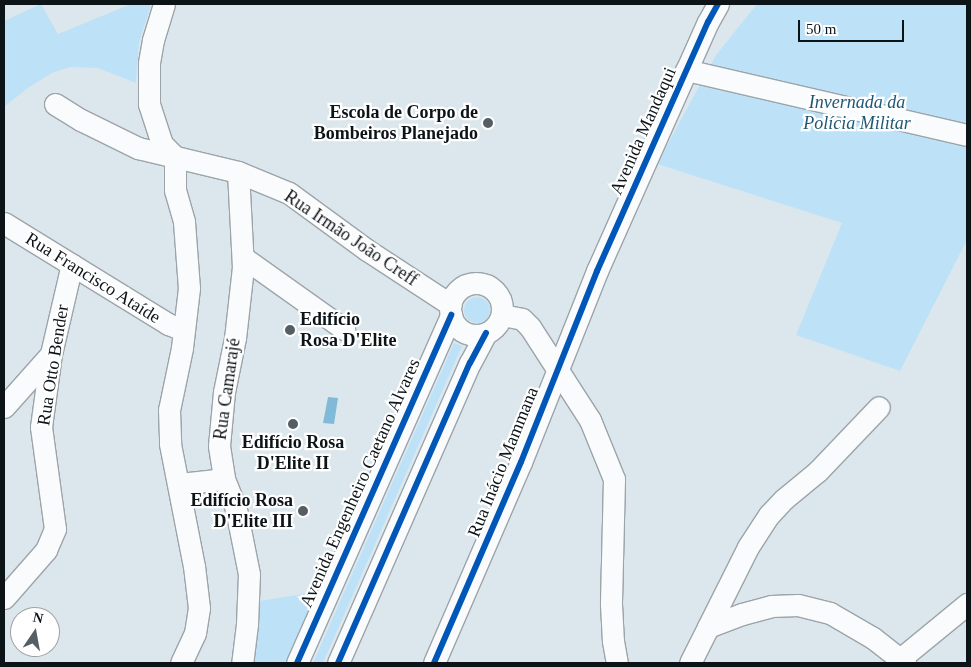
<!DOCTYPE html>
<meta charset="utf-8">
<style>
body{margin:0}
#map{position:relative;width:971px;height:667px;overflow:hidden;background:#dce7ed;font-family:Georgia,serif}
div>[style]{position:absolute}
.green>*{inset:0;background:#bde2f7}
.round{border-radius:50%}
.water>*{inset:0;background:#81bad8}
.roads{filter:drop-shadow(1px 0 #9ca4a9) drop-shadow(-1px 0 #9ca4a9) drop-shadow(0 1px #9ca4a9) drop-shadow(0 -1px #9ca4a9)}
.minor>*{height:21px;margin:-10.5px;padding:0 10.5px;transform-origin:10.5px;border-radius:10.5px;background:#fafbfc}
.minor>.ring{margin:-10.5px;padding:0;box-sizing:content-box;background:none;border:21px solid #fafbfc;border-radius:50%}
.cycleway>*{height:6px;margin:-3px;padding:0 3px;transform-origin:3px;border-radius:3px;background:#0057b8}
.dots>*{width:14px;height:14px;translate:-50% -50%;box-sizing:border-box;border:2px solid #fff;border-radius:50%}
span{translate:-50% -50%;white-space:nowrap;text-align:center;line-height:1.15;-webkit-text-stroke:4.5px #fff;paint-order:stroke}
.park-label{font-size:18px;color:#1e5775;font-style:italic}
.poi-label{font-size:18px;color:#0d1418;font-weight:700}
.right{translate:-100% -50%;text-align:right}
.left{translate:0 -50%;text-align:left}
.street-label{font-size:18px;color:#0d1418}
.frame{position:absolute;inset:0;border:5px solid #0d1418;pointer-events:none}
.north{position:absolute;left:10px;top:607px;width:50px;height:50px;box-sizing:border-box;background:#fff;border:1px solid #9ea1a3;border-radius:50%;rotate:12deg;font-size:14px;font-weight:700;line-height:20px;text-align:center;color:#0d1418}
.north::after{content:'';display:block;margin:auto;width:18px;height:22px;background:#555e63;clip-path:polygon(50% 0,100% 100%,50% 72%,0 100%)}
.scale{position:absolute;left:798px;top:20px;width:106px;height:22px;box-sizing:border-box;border:2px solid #0d1418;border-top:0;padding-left:6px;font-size:15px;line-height:18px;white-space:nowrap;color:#0d1418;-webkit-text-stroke:4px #fff;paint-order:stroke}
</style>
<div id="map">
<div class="green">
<i style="clip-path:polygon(41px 4px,58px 34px,131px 4px,151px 4px,139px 43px,136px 83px,98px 68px,70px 67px,52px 73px,29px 87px,4px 107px,4px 21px)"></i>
<i style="clip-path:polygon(757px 4px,967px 4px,967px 240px,900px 371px,796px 335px,842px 223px,657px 164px,716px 55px)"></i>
<i class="round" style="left:464px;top:297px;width:26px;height:26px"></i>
<i style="clip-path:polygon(454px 343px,462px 346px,323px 663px,313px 663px)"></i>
<i style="clip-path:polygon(316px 592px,287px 663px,252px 663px,259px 601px)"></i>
</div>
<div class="water">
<i style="clip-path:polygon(328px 397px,338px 398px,334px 424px,323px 423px)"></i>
</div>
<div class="roads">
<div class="minor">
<i style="left:164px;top:4px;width:38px;rotate:107deg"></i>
<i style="left:153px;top:40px;width:23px;rotate:100deg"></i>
<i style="left:149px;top:63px;width:41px;rotate:90deg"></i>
<i style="left:149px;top:104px;width:42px;rotate:72deg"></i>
<i style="left:162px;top:144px;width:18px;rotate:45deg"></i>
<i style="left:686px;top:70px;width:288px;rotate:13deg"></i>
<i style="left:55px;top:104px;width:31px;rotate:32deg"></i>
<i style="left:81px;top:120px;width:64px;rotate:26.2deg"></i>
<i style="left:138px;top:148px;width:103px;rotate:13.5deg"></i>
<i style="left:238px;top:172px;width:55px;rotate:22.4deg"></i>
<i style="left:289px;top:193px;width:97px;rotate:36.2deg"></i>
<i style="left:367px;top:250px;width:100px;rotate:33.2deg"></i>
<i style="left:175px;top:157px;width:33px;rotate:90deg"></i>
<i style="left:175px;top:190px;width:33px;rotate:74deg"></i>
<i style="left:184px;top:222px;width:66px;rotate:85.7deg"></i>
<i style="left:189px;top:288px;width:60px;rotate:96.7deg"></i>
<i style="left:182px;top:348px;width:63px;rotate:101.8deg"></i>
<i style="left:169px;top:410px;width:34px;rotate:88deg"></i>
<i style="left:170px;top:444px;width:124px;rotate:78.9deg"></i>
<i style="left:194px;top:566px;width:42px;rotate:83.2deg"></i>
<i style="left:199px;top:608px;width:25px;rotate:99deg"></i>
<i style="left:195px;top:633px;width:33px;rotate:115deg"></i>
<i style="left:238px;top:172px;width:95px;rotate:87deg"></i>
<i style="left:243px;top:267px;width:71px;rotate:96.4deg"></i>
<i style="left:235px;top:338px;width:55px;rotate:101.5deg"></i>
<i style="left:224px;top:392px;width:54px;rotate:95.3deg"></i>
<i style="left:219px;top:446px;width:33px;rotate:81deg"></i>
<i style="left:224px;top:479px;width:32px;rotate:68deg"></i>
<i style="left:236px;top:509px;width:66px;rotate:78.7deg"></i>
<i style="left:249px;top:574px;width:50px;rotate:92.3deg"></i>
<i style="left:247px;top:624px;width:39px;rotate:97deg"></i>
<i style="left:4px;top:223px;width:193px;rotate:31.6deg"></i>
<i style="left:168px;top:324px;width:17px;rotate:21deg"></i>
<i style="left:244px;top:258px;width:123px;rotate:35.4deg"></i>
<i class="ring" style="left:450px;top:283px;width:31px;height:31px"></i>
<i style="left:502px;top:315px;width:20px;rotate:11deg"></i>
<i style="left:522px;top:319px;width:11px;rotate:45deg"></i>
<i style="left:530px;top:327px;width:111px;rotate:57.2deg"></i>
<i style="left:590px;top:420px;width:64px;rotate:67.9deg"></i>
<i style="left:614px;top:479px;width:125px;rotate:91.4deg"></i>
<i style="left:611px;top:604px;width:37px;rotate:87deg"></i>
<i style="left:613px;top:641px;width:22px;rotate:80deg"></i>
<i style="left:4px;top:407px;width:71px;rotate:-48.4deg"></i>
<i style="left:179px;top:484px;width:45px;rotate:-6.3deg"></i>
<i style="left:4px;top:598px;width:64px;rotate:-48.8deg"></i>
<i style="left:46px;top:550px;width:23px;rotate:-67deg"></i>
<i style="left:55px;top:529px;width:103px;rotate:-97.8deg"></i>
<i style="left:41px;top:427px;width:74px;rotate:-82.2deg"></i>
<i style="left:51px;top:354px;width:92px;rotate:-76.9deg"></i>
<i style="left:708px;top:627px;width:89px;rotate:-63.4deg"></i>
<i style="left:748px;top:547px;width:38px;rotate:-57deg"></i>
<i style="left:769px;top:515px;width:22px;rotate:-47deg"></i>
<i style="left:784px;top:499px;width:44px;rotate:-39.5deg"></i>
<i style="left:818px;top:471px;width:88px;rotate:-46.4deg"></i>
<i style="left:900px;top:659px;width:87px;rotate:-39.4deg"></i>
<i style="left:297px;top:663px;width:381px;rotate:-66.1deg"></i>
<i style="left:338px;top:663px;width:328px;rotate:-66.3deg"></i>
<i style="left:470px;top:363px;width:34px;rotate:-62deg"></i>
<i style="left:434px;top:663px;width:219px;rotate:-66.6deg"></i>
<i style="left:521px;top:462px;width:206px;rotate:-68.3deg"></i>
<i style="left:597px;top:271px;width:273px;rotate:-66deg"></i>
<i style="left:708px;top:22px;width:21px;rotate:-61deg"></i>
<i style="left:690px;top:663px;width:40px;rotate:-63.4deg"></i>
<i style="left:708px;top:627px;width:36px;rotate:-21deg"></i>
<i style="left:742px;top:614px;width:30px;rotate:-15deg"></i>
<i style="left:771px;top:606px;width:27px;rotate:-2deg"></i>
<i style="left:798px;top:605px;width:33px;rotate:14deg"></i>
<i style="left:830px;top:613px;width:50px;rotate:30.2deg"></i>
<i style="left:873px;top:638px;width:41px;rotate:38deg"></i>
</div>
</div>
<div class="cycleway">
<i style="left:297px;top:663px;width:381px;rotate:-66.1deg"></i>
<i style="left:338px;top:663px;width:328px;rotate:-66.3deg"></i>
<i style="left:470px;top:363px;width:34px;rotate:-62deg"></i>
<i style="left:434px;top:663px;width:219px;rotate:-66.6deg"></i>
<i style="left:521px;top:462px;width:206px;rotate:-68.3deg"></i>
<i style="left:597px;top:271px;width:273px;rotate:-66deg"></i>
<i style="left:708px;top:22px;width:21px;rotate:-61deg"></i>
</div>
<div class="dots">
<i style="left:488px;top:123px;background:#555e63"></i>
<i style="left:290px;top:330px;background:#555e63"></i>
<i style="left:293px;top:424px;background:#555e63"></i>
<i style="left:303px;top:511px;background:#555e63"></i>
</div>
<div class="park-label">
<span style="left:857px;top:113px">Invernada da<br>Polícia Militar</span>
</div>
<div class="poi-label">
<span class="right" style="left:478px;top:123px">Escola de Corpo de<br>Bombeiros Planejado</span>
<span class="left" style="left:300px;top:330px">Edifício<br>Rosa D'Elite</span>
<span style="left:293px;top:453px">Edifício Rosa<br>D'Elite II</span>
<span class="right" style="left:293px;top:511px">Edifício Rosa<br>D'Elite III</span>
</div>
<div class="street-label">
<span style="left:643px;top:131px;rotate:-66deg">Avenida Mandaqui</span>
<span style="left:351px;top:238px;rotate:34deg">Rua Irmão João Creff</span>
<span style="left:93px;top:278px;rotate:32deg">Rua Francisco Ataíde</span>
<span style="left:53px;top:365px;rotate:-81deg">Rua Otto Bender</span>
<span style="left:227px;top:389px;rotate:-82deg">Rua Camarajé</span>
<span style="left:503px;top:462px;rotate:-68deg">Rua Inácio Mammana</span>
<span style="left:360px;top:483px;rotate:-66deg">Avenida Engenheiro Caetano Alvares</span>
</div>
<div class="frame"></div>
<div class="north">N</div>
<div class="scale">50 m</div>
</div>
